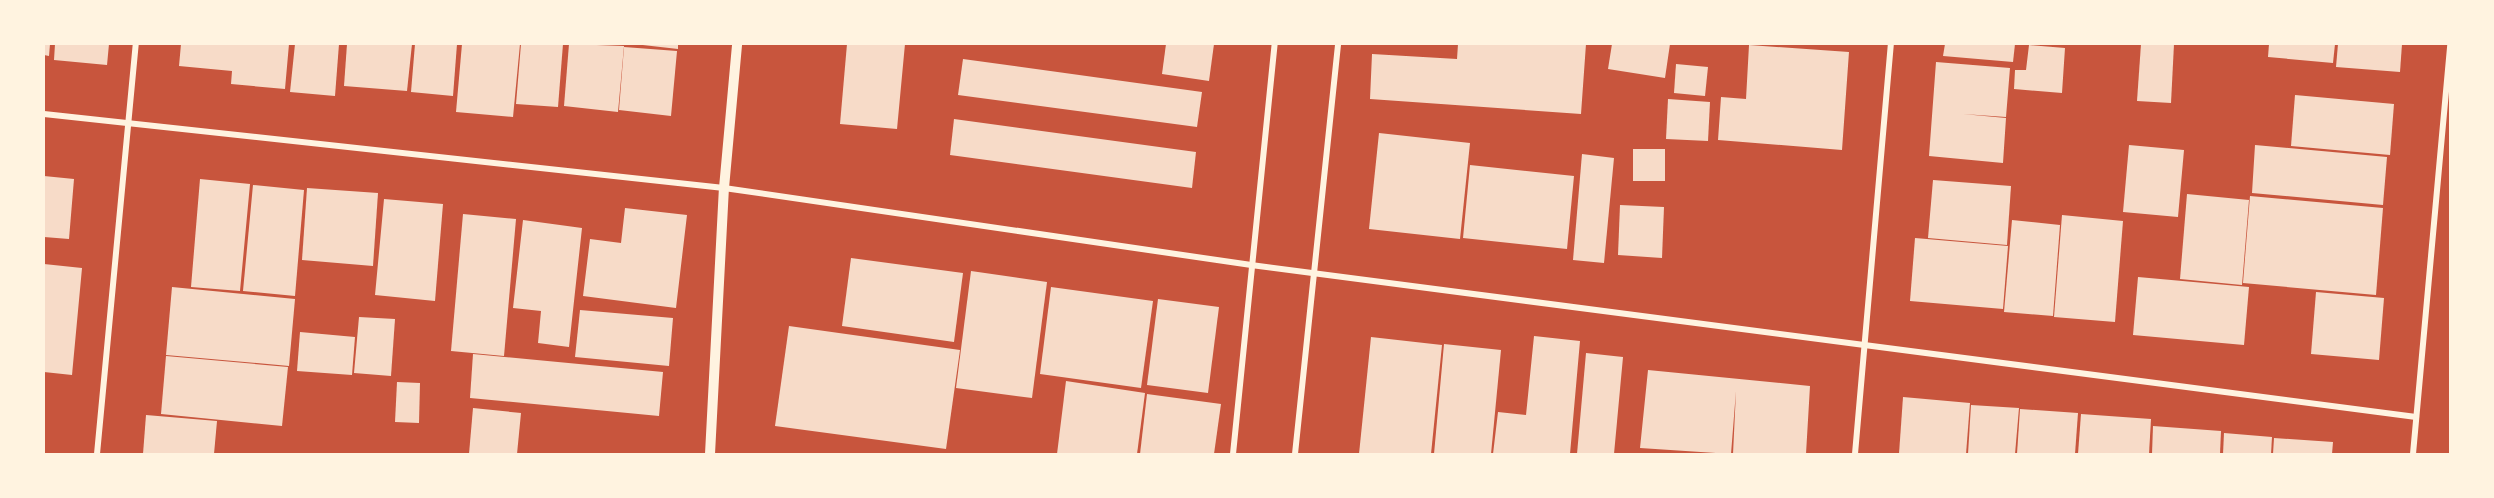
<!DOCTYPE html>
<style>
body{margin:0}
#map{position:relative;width:2494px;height:498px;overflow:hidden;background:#c8553d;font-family:Rubik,sans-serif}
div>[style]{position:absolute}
.building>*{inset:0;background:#f7dbc8}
.minor>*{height:6px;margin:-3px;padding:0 3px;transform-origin:3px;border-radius:3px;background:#fff3e0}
.tertiary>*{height:10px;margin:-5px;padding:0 5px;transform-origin:5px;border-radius:5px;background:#fff3e0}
span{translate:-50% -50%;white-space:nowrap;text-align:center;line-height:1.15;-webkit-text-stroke:5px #fff3e0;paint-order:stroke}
.frame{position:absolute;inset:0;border:45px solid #fff3e0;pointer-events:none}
</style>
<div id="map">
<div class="building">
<i style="clip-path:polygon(44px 44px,50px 44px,49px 56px,44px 55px)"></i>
<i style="clip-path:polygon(55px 44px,109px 44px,107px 65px,54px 60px)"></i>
<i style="clip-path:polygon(181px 44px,289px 44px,285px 89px,231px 84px,232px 71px,179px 66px)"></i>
<i style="clip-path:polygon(295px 44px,339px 44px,335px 96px,290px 92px)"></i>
<i style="clip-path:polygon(347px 44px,412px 44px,407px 91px,344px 86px)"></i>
<i style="clip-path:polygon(415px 44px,457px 44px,453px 96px,411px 92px)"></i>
<i style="clip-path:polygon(462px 44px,520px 44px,513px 117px,456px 112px)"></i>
<i style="clip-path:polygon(521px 44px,563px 44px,558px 107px,516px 104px)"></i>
<i style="clip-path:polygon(569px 44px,624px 46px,618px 112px,564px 106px)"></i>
<i style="clip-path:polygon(634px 44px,678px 44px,678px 49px)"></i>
<i style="clip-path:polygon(847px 44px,905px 44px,897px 129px,840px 124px)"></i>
<i style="clip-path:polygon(1166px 44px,1214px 44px,1209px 81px,1162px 74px)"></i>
<i style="clip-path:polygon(1458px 44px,1586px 44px,1581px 114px,1370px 99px,1372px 54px,1457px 59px)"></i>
<i style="clip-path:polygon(1612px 44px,1670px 44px,1665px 78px,1608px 69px)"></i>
<i style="clip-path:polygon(1945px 44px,2015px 44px,2013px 62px,1943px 56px)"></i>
<i style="clip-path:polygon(2141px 44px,2174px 44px,2171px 103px,2137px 101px)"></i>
<i style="clip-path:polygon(2269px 44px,2335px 44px,2333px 63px,2268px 57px)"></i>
<i style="clip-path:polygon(2338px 44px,2402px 44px,2400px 72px,2336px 67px)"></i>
<i style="clip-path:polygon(1749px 45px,1849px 52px,1842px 150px,1718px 140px,1721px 97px,1746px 99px)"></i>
<i style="clip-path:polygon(2029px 45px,2065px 48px,2062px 93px,2014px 89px,2015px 70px,2026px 70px)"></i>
<i style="clip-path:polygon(624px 47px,677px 51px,671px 116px,619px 110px)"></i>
<i style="clip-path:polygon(963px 59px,1202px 92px,1197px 127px,958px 95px)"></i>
<i style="clip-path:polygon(1936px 62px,2010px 68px,2006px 117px,1963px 114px,2006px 118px,2003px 163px,1929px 156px)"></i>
<i style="clip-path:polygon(1676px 64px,1708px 67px,1705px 96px,1674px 93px)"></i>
<i style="clip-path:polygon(2295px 95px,2394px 104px,2390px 155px,2291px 146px)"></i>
<i style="clip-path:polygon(1668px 99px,1710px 102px,1708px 141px,1666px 139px)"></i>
<i style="clip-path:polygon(954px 119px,1196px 152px,1192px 188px,950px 155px)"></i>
<i style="clip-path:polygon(1379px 133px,1470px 143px,1460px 239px,1369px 229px)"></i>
<i style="clip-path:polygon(2129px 145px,2184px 150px,2178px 217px,2123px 212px)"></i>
<i style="clip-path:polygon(2255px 145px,2387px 157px,2383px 205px,2252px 193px)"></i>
<i style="clip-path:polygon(1633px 149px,1665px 149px,1665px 181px,1633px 181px)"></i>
<i style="clip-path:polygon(1582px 154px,1614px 158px,1604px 263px,1573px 260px)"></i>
<i style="clip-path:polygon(1470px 165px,1574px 176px,1567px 249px,1463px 238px)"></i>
<i style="clip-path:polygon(44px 176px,74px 179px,69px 239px,44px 237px)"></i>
<i style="clip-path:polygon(200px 179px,250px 184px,240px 291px,191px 287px)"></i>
<i style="clip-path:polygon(1933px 180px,2011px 186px,2007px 245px,1928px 238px)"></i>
<i style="clip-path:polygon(253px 185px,304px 190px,295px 296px,243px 291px)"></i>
<i style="clip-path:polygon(307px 188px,378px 193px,373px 266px,302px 260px)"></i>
<i style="clip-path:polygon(2187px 194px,2249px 200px,2242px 285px,2180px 279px)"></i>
<i style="clip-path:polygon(2250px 196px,2383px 208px,2376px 295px,2243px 283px)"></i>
<i style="clip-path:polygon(384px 199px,443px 204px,435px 301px,375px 295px)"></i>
<i style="clip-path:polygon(1620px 205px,1664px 207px,1662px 258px,1618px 255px)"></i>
<i style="clip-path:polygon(625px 208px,687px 215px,676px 308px,583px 296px,590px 239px,621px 243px)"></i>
<i style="clip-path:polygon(463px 214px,516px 219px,504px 356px,451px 351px)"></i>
<i style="clip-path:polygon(2062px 215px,2123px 221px,2115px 322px,2054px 317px)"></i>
<i style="clip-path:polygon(523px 220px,582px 228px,569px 347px,538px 343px,541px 311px,513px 308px)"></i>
<i style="clip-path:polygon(2012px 220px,2060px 225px,2053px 316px,2004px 312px)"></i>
<i style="clip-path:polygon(1915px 238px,2008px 246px,2003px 309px,1910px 301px)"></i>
<i style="clip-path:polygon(851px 258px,963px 273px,954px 342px,842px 326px)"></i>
<i style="clip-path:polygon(44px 264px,82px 268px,72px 375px,44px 372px)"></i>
<i style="clip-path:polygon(971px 271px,1047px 282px,1032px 398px,956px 388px)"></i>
<i style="clip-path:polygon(2138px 277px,2249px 287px,2244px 345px,2133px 335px)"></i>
<i style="clip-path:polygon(172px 287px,295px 299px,289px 366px,166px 355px)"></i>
<i style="clip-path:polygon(1051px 287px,1153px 301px,1141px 388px,1040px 374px)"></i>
<i style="clip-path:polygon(2316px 292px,2384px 298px,2379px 360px,2311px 354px)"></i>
<i style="clip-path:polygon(1158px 299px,1219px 307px,1208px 393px,1147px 385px)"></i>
<i style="clip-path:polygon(580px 310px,673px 318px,669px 366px,575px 357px)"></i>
<i style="clip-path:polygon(359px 317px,395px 319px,391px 376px,354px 373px)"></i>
<i style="clip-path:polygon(789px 326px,960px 350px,946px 449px,775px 426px)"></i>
<i style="clip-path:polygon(300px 332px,355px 337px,352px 375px,297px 371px)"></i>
<i style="clip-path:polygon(1534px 336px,1580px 341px,1570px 454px,1493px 454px,1498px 412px,1526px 415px)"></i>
<i style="clip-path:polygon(1371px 337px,1442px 345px,1431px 454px,1359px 454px)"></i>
<i style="clip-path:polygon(1444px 344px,1501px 350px,1491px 454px,1434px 454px)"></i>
<i style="clip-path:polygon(1586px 353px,1623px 357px,1614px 454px,1577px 454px)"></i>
<i style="clip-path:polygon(473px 354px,663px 372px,659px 416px,470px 398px)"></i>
<i style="clip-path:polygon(166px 356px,288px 367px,282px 426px,161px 414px)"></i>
<i style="clip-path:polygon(1648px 370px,1810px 386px,1806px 454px,1733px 454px,1736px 391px,1731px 454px,1640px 448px)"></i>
<i style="clip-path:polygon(1066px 381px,1145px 393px,1137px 454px,1057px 454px)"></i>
<i style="clip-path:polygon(397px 382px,420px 383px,419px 423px,395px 422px)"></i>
<i style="clip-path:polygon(1147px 394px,1221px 404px,1214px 454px,1140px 454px)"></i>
<i style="clip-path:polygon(1903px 397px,1970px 403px,1966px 454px,1899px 454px)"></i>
<i style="clip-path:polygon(1971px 405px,2019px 408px,2015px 454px,1968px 454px)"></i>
<i style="clip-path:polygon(473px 408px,521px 413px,517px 454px,469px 454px)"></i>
<i style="clip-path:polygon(2020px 409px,2078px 413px,2075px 454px,2017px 454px)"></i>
<i style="clip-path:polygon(2081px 414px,2151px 419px,2149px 454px,2078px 454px)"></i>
<i style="clip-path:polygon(146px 415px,217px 421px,214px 454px,143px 454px)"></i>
<i style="clip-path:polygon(2153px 426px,2221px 431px,2220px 454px,2152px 454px)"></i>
<i style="clip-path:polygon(2224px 433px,2272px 437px,2271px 454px,2223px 454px)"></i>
<i style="clip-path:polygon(2274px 438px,2333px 442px,2332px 454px,2273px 454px)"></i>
</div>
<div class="minor">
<i style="left:44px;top:114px;width:684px;rotate:6.21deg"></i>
<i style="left:724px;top:188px;width:533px;rotate:8.31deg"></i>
<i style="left:1251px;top:265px;width:1175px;rotate:7.43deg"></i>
<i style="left:97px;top:454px;width:412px;rotate:-84.6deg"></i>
<i style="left:1233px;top:454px;width:412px;rotate:-84.2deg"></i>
<i style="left:1295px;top:454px;width:412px;rotate:-84deg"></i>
<i style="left:1855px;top:454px;width:412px;rotate:-85deg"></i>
<i style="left:2413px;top:454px;width:412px;rotate:-84.8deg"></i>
</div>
<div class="tertiary">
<i style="left:710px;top:454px;width:266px;rotate:-87deg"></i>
<i style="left:724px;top:188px;width:145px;rotate:-84.8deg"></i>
</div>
<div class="frame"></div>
</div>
